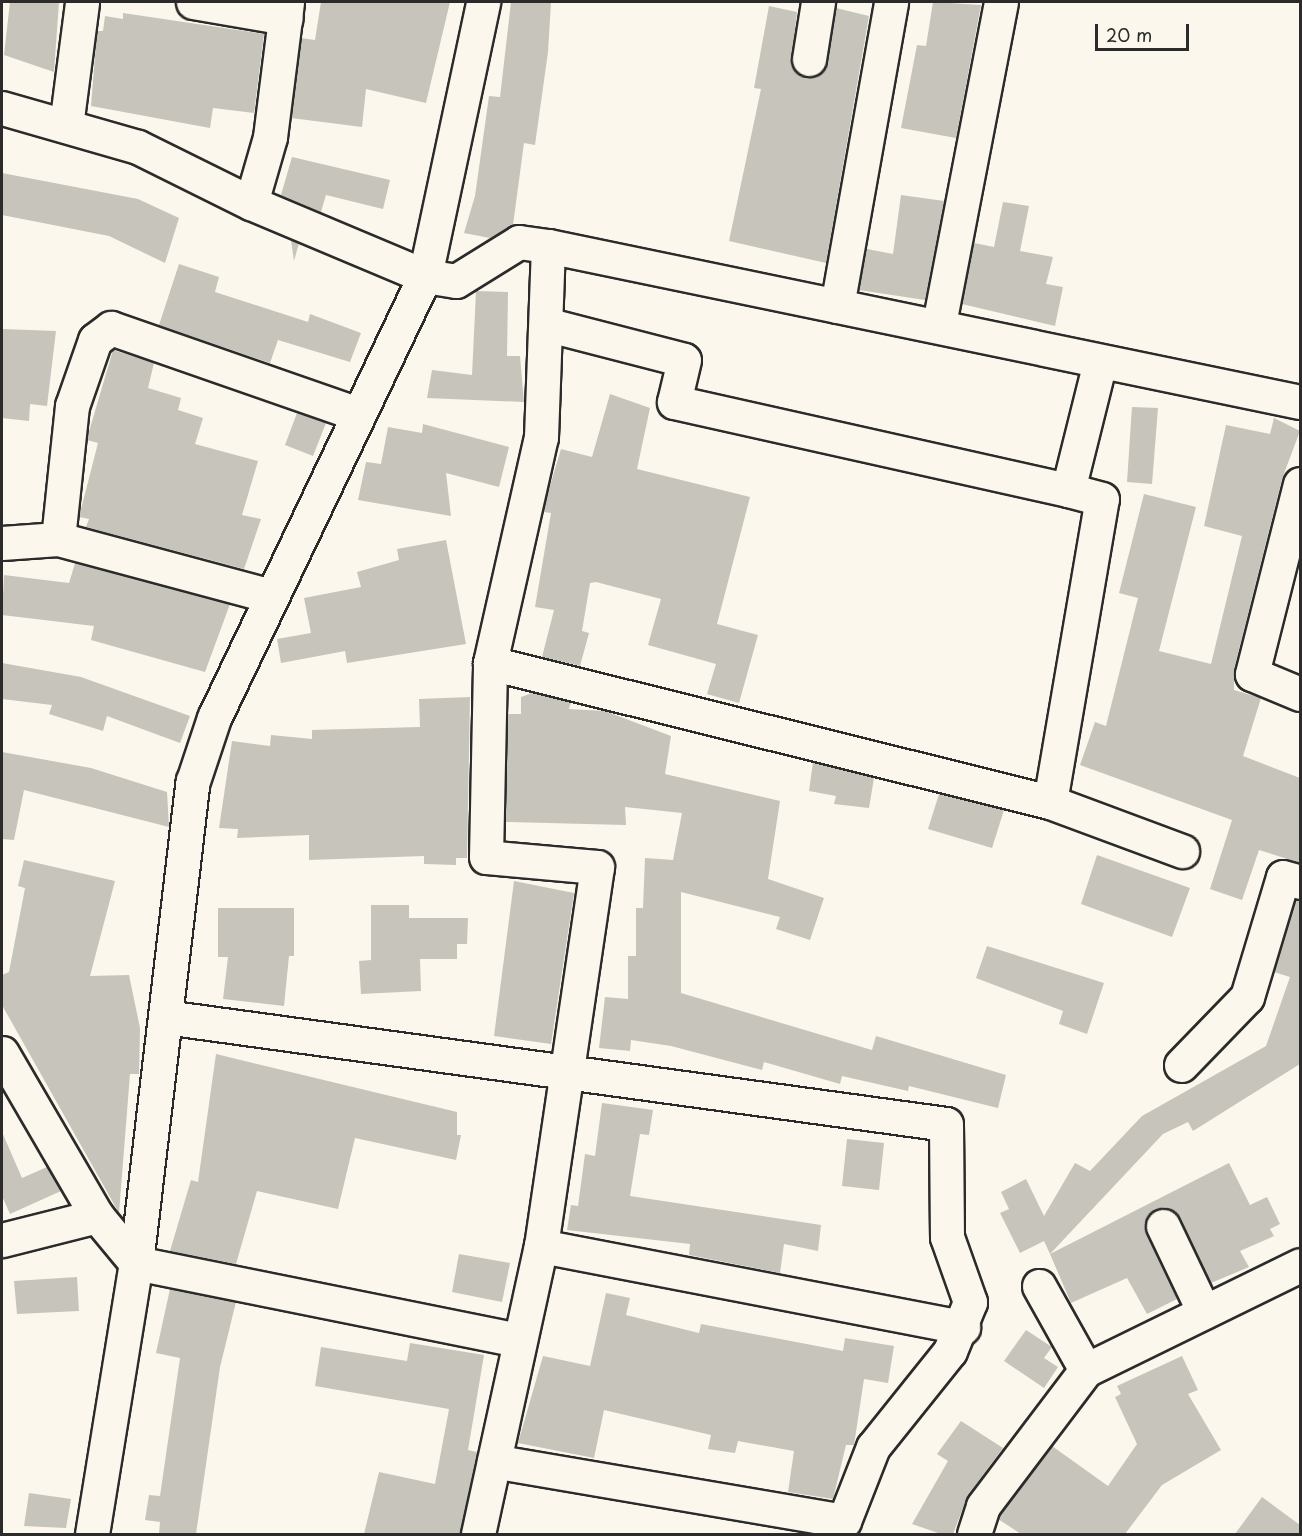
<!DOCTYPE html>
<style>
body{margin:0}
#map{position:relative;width:1302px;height:1536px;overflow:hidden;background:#fbf7ec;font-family:"Playpen Sans",sans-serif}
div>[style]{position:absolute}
.building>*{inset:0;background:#c7c4bc}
.roads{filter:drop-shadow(2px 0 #2b2b2b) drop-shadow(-2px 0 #2b2b2b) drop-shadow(0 2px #2b2b2b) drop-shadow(0 -2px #2b2b2b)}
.minor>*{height:33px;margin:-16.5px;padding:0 16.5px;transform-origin:16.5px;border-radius:16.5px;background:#fbf7ec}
.tertiary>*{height:33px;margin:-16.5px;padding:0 16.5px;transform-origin:16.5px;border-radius:16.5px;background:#fbf7ec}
span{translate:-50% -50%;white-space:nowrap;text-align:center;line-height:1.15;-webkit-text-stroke:5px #fbf7ec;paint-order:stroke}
.frame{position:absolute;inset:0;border:3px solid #2b2b2b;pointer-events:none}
.scale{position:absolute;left:1095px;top:24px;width:94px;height:27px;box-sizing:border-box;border:3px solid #2b2b2b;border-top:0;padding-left:8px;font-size:18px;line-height:21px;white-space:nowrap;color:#2b2b2b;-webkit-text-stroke:4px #fbf7ec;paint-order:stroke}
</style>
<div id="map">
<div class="building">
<i style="clip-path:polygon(10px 2px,59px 2px,54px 72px,4px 55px)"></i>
<i style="clip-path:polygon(321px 2px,450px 2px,426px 103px,366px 89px,362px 127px,291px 118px,301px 38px,315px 40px)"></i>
<i style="clip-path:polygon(511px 2px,551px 2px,548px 52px,535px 145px,524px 143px,513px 225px,490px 238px,464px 233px,475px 196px,489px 96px,500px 97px)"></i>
<i style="clip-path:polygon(933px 2px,981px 5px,956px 138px,901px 128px,917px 45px,926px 46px)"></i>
<i style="clip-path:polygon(769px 6px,797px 12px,791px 65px,807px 78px,823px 71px,827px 62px,836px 8px,869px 16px,826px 263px,729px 241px,761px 89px,754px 88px)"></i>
<i style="clip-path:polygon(123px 13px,264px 34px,254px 113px,213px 108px,210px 128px,91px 106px,97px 31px,103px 31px,105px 16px,123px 19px)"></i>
<i style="clip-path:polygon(292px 157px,390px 180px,383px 209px,326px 195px,321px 212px,281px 195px)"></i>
<i style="clip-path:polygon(2px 173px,138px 199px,179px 218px,165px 263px,109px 236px,2px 215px)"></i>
<i style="clip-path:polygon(901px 195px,944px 201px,925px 300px,859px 290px,867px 249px,893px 254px)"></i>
<i style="clip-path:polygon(1003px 202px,1029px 206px,1020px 251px,1053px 257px,1046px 284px,1063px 287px,1055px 326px,962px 304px,974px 243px,994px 247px)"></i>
<i style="clip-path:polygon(291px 240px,299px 243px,294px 261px)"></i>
<i style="clip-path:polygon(179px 264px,219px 277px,215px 292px,308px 322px,310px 314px,361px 333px,350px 362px,278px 340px,270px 363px,159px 325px)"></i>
<i style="clip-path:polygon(476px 291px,508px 292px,507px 356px,520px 356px,524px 402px,427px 398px,432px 370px,472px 375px)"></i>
<i style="clip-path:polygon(2px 329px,56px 331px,47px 406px,30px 404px,29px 421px,2px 418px)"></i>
<i style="clip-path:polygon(113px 350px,154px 363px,148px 388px,181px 398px,178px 410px,203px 418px,195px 444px,258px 461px,242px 515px,261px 519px,244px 569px,86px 527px,89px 519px,79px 517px,98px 443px,87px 440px,88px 435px)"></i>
<i style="clip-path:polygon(610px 394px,650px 408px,637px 469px,750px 497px,717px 624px,758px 635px,739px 703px,707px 694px,716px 664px,648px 645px,661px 599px,596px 582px,590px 583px,582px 631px,589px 633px,580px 666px,542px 657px,554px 610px,535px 607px,551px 513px,544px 512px,547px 496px,561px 449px,592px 457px)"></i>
<i style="clip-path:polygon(1132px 407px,1158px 408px,1152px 484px,1127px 482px)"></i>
<i style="clip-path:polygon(297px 413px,326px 423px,313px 456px,285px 445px)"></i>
<i style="clip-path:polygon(1274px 418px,1300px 431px,1282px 479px,1234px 669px,1234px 690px,1261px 698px,1243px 756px,1300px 778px,1300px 863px,1259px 850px,1242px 900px,1210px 889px,1232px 820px,1080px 765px,1095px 722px,1106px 726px,1138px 598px,1119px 593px,1144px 494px,1196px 507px,1159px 651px,1211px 664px,1242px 536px,1204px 526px,1226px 425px,1270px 434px)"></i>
<i style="clip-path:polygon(423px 424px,509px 447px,499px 487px,446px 473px,451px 516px,358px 500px,366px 462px,381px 464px,388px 427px,422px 433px)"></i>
<i style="clip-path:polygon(446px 540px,466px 644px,347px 663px,345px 651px,281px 663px,277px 639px,311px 633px,304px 598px,361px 587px,357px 572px,399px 560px,397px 549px)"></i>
<i style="clip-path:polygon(75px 563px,230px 604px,205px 672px,91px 640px,94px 626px,2px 615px,4px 575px,69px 583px)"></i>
<i style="clip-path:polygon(2px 663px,81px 677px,190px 716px,180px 743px,107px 716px,103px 731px,49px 714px,52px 705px,2px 699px)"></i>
<i style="clip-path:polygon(532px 693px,571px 702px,569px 709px,605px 711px,671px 736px,665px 774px,780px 801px,768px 879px,824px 898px,810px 940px,776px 929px,780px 917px,681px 892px,681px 993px,872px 1050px,876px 1036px,1006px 1075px,998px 1108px,909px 1086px,908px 1091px,842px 1076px,840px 1084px,764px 1062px,762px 1070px,671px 1046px,631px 1040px,630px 1051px,599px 1048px,605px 997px,628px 999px,628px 956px,636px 956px,636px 908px,643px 908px,645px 858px,673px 860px,682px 813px,625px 807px,626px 825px,505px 822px,508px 714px,521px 714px,521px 697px)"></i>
<i style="clip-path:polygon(470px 697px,467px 858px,456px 858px,456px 865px,424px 864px,424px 856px,309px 860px,309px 835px,237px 838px,238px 829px,219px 828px,232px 741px,270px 746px,271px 735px,312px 739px,312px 730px,420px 727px,419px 699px)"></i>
<i style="clip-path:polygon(2px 752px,91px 768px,167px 792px,169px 827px,24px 790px,14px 840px,2px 839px)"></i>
<i style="clip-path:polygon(813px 762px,874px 778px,869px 808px,834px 804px,836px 796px,809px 791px)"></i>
<i style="clip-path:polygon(939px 794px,1004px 810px,992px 848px,928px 829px)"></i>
<i style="clip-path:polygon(1097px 855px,1190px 888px,1172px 937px,1081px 904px)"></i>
<i style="clip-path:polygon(24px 860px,115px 881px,90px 976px,129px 975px,140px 1028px,139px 1074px,130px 1074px,119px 1213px,2px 1005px,2px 975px,9px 972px,25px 888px,18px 886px)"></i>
<i style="clip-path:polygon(514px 881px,574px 893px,551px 1044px,494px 1036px)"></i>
<i style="clip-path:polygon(1296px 900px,1300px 900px,1300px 1064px,1193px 1131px,1188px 1122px,1163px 1134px,1050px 1254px,1044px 1241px,1020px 1253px,1000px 1213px,1009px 1209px,1001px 1192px,1026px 1179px,1044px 1216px,1075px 1163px,1090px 1171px,1142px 1116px,1266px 1046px,1290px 977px,1274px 972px)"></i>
<i style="clip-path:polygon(371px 905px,409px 905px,409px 918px,468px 918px,467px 944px,457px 944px,457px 959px,420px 959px,421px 991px,361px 994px,359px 961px,371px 960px)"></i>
<i style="clip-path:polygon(218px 908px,294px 908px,294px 956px,289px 956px,284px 1006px,223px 999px,228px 957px,218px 957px)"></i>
<i style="clip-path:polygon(987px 946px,1104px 983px,1087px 1034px,1059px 1024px,1063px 1011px,976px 978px)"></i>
<i style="clip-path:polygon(216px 1054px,457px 1112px,457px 1135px,461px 1135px,456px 1160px,355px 1138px,338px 1209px,257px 1191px,236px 1264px,170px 1251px,191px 1180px,198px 1182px)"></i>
<i style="clip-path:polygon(602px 1103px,653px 1110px,649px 1135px,640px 1134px,630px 1196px,821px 1225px,818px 1251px,784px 1244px,780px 1273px,689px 1255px,690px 1244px,567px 1230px,571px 1205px,578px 1206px,585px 1154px,595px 1156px)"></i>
<i style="clip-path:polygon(2px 1132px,22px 1178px,47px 1167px,61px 1191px,10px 1214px,2px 1196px)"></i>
<i style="clip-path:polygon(847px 1139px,884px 1143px,879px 1190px,842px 1186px)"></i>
<i style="clip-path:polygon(1229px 1163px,1250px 1205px,1267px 1197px,1280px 1224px,1270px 1229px,1274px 1236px,1240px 1251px,1249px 1267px,1211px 1283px,1180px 1217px,1165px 1207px,1155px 1209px,1147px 1216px,1146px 1234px,1177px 1299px,1147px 1314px,1127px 1278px,1071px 1303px,1050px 1254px)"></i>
<i style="clip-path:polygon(459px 1254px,510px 1263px,502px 1302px,452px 1292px)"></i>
<i style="clip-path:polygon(77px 1277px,79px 1311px,17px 1314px,14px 1281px)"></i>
<i style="clip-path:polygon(170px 1289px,236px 1302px,220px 1367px,196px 1534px,159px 1534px,160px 1522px,145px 1520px,149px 1495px,160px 1496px,180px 1358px,156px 1353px)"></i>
<i style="clip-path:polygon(606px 1293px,630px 1298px,626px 1315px,699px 1333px,701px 1324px,843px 1351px,845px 1338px,894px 1346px,888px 1383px,864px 1379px,854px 1445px,846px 1445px,833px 1499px,788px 1492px,794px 1451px,738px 1441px,735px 1453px,708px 1449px,711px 1435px,604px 1410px,594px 1458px,518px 1443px,543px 1356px,590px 1366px)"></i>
<i style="clip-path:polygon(1026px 1330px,1052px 1347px,1044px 1358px,1058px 1367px,1044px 1388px,1004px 1361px)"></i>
<i style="clip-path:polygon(410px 1343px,484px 1355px,468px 1450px,477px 1452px,460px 1534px,364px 1534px,379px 1472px,435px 1484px,449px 1409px,315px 1386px,321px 1347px,407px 1361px)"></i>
<i style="clip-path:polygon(1182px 1356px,1198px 1390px,1188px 1394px,1221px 1450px,1162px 1485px,1125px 1534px,1021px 1534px,998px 1519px,1052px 1446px,1108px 1486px,1137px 1444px,1115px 1397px,1121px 1394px,1117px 1386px)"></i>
<i style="clip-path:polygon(961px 1421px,1003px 1448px,968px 1495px,953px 1534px,941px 1534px,912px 1524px,948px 1461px,937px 1454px)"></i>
<i style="clip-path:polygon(29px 1493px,71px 1499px,66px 1528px,24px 1526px)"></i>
<i style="clip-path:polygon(1262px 1497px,1300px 1525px,1300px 1534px,1235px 1534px)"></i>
</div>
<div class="roads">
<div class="minor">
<i style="left:193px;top:2px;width:94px;rotate:9.8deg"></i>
<i style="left:809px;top:59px;width:58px;rotate:-81deg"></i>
<i style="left:2px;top:108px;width:141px;rotate:16deg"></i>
<i style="left:138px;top:147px;width:126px;rotate:26.4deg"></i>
<i style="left:251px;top:203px;width:189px;rotate:22.8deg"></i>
<i style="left:425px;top:276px;width:31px;rotate:9deg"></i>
<i style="left:456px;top:281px;width:74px;rotate:-31.8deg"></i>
<i style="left:519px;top:242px;width:29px;rotate:8deg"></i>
<i style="left:548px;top:246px;width:768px;rotate:11.72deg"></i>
<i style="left:66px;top:126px;width:125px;rotate:-82.6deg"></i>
<i style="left:251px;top:203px;width:69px;rotate:-73.9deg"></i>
<i style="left:270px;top:137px;width:136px;rotate:-82.8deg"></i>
<i style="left:837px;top:306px;width:309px;rotate:-79.9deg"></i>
<i style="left:939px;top:324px;width:328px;rotate:-79.1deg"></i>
<i style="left:549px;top:325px;width:139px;rotate:14.5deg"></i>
<i style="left:684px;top:360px;width:43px;rotate:103.4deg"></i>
<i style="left:674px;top:402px;width:404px;rotate:12.6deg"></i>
<i style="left:1300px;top:484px;width:196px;rotate:104.2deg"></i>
<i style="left:1252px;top:674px;width:52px;rotate:22.6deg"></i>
<i style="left:2px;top:543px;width:56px;rotate:-4.1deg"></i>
<i style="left:271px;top:596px;width:220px;rotate:-165deg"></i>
<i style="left:58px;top:539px;width:134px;rotate:-84deg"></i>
<i style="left:72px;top:406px;width:70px;rotate:-70.8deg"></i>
<i style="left:95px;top:340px;width:20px;rotate:-37deg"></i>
<i style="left:111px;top:328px;width:262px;rotate:19.2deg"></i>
<i style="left:490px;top:663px;width:577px;rotate:13.94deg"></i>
<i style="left:1050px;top:802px;width:141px;rotate:20.4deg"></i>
<i style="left:1050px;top:802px;width:307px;rotate:-80.3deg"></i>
<i style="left:1102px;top:499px;width:35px;rotate:-165deg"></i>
<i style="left:1068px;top:490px;width:132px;rotate:-76deg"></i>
<i style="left:165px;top:1017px;width:788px;rotate:7.8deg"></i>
<i style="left:946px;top:1124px;width:113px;rotate:89.5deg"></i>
<i style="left:947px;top:1237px;width:69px;rotate:70.5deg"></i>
<i style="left:970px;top:1302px;width:53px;rotate:112.2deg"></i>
<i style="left:950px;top:1351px;width:123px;rotate:128.7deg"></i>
<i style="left:873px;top:1447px;width:79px;rotate:111.4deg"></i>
<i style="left:844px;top:1521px;width:355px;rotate:-170.3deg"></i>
<i style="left:2px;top:1053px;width:189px;rotate:59.8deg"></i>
<i style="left:97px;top:1216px;width:61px;rotate:50.3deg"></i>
<i style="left:136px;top:1263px;width:391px;rotate:11.4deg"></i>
<i style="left:1181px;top:1065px;width:95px;rotate:-45.9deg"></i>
<i style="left:1247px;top:997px;width:125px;rotate:-73.3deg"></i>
<i style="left:1283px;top:877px;width:18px;rotate:16deg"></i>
<i style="left:1163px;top:1226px;width:95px;rotate:64.5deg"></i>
<i style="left:2px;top:1240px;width:98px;rotate:-14.2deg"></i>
<i style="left:541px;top:1246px;width:430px;rotate:10.9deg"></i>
<i style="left:1039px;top:1286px;width:96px;rotate:60.8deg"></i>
<i style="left:478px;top:1534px;width:295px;rotate:-77.7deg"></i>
<i style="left:541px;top:1246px;width:383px;rotate:-81.6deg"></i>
<i style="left:597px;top:867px;width:111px;rotate:-174.9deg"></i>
<i style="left:486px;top:857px;width:194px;rotate:-88.8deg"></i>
<i style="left:490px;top:663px;width:232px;rotate:-77.3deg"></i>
<i style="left:541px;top:437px;width:191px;rotate:-87.9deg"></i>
<i style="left:974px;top:1534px;width:29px;rotate:-72deg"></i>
<i style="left:983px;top:1506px;width:171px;rotate:-52.9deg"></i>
<i style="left:1086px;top:1370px;width:238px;rotate:-26.1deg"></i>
</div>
<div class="tertiary">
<i style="left:92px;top:1534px;width:275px;rotate:-80.8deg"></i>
<i style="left:136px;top:1263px;width:485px;rotate:-83.3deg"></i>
<i style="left:193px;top:781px;width:66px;rotate:-71.6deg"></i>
<i style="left:214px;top:718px;width:490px;rotate:-64.5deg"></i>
<i style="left:425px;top:276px;width:280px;rotate:-78deg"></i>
</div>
</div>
<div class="frame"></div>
<div class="scale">20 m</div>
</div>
